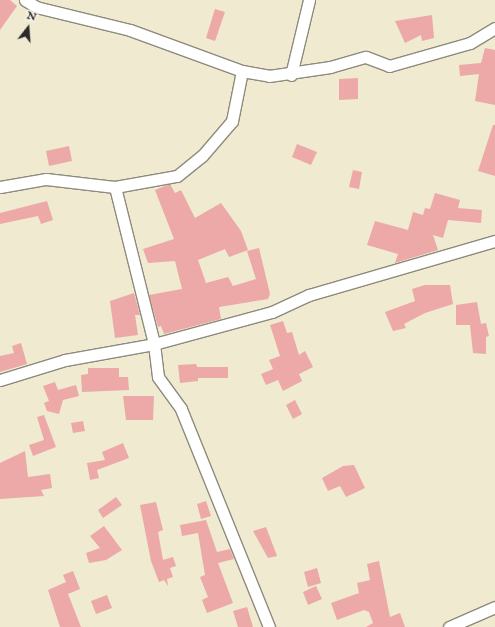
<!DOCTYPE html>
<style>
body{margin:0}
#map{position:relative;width:495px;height:627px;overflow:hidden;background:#efead0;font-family:"IM FELL English",serif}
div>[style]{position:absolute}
.building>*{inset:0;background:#eca9a7}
.roads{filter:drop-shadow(1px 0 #8d8a7e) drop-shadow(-1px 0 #8d8a7e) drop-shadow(0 1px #8d8a7e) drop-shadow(0 -1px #8d8a7e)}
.minor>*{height:11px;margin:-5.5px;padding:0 5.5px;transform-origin:5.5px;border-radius:5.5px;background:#fff}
span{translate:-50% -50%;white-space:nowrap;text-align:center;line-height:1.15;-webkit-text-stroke:4px #fbf7ec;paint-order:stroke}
.north{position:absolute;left:8px;top:8px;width:40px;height:40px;-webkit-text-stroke:3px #fbf7ec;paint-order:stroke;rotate:17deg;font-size:11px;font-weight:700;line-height:16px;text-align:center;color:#2b2b2b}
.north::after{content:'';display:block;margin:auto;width:14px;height:18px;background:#2b2b2b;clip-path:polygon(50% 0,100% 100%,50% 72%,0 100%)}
</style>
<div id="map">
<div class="building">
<i style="clip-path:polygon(0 0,10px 0,17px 6px,0 30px)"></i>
<i style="clip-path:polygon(215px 9px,225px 12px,215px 41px,206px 38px)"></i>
<i style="clip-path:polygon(432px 15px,434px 38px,422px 41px,421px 35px,405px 43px,395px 21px)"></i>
<i style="clip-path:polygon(485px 48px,495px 50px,495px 105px,475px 101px,479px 74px,460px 76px,459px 65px,481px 63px)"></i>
<i style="clip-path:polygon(358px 78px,358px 99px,339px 100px,339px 79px)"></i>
<i style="clip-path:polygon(493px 125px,495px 125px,495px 176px,478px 171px)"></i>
<i style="clip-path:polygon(297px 144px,317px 152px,311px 165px,292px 157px)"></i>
<i style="clip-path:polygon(69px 146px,72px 161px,49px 166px,46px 151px)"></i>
<i style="clip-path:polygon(353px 170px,362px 172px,359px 189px,349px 187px)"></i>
<i style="clip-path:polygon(170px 184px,175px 193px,181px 190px,195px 218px,221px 203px,241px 231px,248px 250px,229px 257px,225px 249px,198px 260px,206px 283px,228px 277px,233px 286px,256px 279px,247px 251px,259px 248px,270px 294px,268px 299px,219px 307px,221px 319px,164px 334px,161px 326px,158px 327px,149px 295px,182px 289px,175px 261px,148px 263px,143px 249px,174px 239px,155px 190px)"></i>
<i style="clip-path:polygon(435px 193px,460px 200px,458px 208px,482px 210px,481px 223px,448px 220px,443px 238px,433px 235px,438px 250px,395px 263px,398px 254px,367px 245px,375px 221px,408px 230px,413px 212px,423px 215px,425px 208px,430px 209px)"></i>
<i style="clip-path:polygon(47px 201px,53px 220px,41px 224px,38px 216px,0 224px,0 213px)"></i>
<i style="clip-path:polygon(425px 285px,450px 285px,453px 304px,425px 313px,404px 324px,406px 328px,393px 331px,385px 312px,415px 301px,412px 289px)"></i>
<i style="clip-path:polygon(134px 293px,140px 315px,135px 315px,138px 335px,115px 338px,110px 301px)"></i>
<i style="clip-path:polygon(477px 302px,481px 324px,486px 323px,489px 336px,486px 337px,486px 354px,473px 353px,470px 325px,456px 325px,456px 305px)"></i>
<i style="clip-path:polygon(283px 321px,287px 333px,292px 332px,299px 355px,305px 351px,313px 367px,299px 374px,302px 381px,283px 391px,278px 380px,266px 385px,261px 374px,273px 369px,269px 360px,280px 356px,270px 325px)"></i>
<i style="clip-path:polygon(21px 343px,27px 364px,0 372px,0 356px,14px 353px,12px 346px)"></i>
<i style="clip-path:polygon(196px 364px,197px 367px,228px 367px,228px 378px,198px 378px,198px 381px,180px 383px,178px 365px)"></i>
<i style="clip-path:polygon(88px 368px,119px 368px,119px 377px,128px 377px,129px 390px,82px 392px,81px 375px,88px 374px)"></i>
<i style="clip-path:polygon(55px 382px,58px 390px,76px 385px,79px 396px,63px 400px,59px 414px,47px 411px,44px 403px,49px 401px,43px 386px)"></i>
<i style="clip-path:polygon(123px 396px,154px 396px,153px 420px,126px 420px)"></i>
<i style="clip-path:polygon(295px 400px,302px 414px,293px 419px,286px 405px)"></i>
<i style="clip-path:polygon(44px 415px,56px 447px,33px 456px,29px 445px,44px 440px,37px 417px)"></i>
<i style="clip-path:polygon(83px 421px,85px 431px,73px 433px,71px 423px)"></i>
<i style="clip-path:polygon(123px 443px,129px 458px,97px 470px,99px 478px,90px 480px,87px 463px,105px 460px,102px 452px)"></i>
<i style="clip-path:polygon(25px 451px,28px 477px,50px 474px,52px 488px,41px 490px,44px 496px,0 499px,0 463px)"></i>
<i style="clip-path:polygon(354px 465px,365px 488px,346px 497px,340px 486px,328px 491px,322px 478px,343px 466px)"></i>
<i style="clip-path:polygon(116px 497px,122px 505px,103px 518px,98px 510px)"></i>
<i style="clip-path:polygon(206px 501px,211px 516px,201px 519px,197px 504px)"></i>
<i style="clip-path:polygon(156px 502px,163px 530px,158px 532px,163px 560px,173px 557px,176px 566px,170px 568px,173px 577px,167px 579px,168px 586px,164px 580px,159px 582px,151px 561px,140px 505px)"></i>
<i style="clip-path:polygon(206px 520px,217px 552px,230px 549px,234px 559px,218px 563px,233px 603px,207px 613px,202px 600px,208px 597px,200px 577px,205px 575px,198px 533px,182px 536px,180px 525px)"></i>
<i style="clip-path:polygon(104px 526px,122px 550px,106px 560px,89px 563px,86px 553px,100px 548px,90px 536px)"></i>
<i style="clip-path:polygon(266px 527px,277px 556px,268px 558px,253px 531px)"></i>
<i style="clip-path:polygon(379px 561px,390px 617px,400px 613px,405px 627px,366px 627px,373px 623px,369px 612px,364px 610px,337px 620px,331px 603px,359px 593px,357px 583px,370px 580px,367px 564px)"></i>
<i style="clip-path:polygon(317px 568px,321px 583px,308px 587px,304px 572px)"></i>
<i style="clip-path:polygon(73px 571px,80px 589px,68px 594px,81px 627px,60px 627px,48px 590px,66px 582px,63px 575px)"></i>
<i style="clip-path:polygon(316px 586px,322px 599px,308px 605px,303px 592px)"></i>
<i style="clip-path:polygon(107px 595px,112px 608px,96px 614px,91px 601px)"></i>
<i style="clip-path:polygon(247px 607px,253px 627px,238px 627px,233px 611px)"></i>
</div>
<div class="roads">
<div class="minor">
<i style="left:25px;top:0;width:13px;rotate:32deg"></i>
<i style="left:36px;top:7px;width:97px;rotate:13.7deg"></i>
<i style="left:130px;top:30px;width:119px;rotate:20.1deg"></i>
<i style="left:242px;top:71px;width:27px;rotate:10deg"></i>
<i style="left:269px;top:76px;width:62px;rotate:-8.4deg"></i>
<i style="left:330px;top:67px;width:37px;rotate:-16deg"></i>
<i style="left:366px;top:57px;width:25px;rotate:21deg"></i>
<i style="left:389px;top:66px;width:84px;rotate:-15.9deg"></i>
<i style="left:470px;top:43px;width:29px;rotate:-31deg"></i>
<i style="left:291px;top:75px;width:77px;rotate:-76.5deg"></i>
<i style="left:0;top:187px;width:47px;rotate:-9.9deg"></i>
<i style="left:46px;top:179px;width:69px;rotate:6.6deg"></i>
<i style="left:115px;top:187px;width:63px;rotate:-10.1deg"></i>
<i style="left:177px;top:176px;width:32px;rotate:-39deg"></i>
<i style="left:202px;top:156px;width:46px;rotate:-49.4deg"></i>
<i style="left:232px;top:121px;width:51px;rotate:-78.7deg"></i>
<i style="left:115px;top:187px;width:162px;rotate:76deg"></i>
<i style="left:154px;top:344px;width:33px;rotate:83deg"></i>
<i style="left:158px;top:377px;width:39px;rotate:54deg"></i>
<i style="left:181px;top:409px;width:235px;rotate:68deg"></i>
<i style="left:0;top:380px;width:68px;rotate:-17.1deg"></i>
<i style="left:65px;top:360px;width:90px;rotate:-10.2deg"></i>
<i style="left:154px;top:344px;width:122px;rotate:-15.2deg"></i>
<i style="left:272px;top:312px;width:41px;rotate:-24.7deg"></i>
<i style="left:309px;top:295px;width:194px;rotate:-16.2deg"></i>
<i style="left:449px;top:627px;width:50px;rotate:-23.5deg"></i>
</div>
</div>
<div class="north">N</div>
</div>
